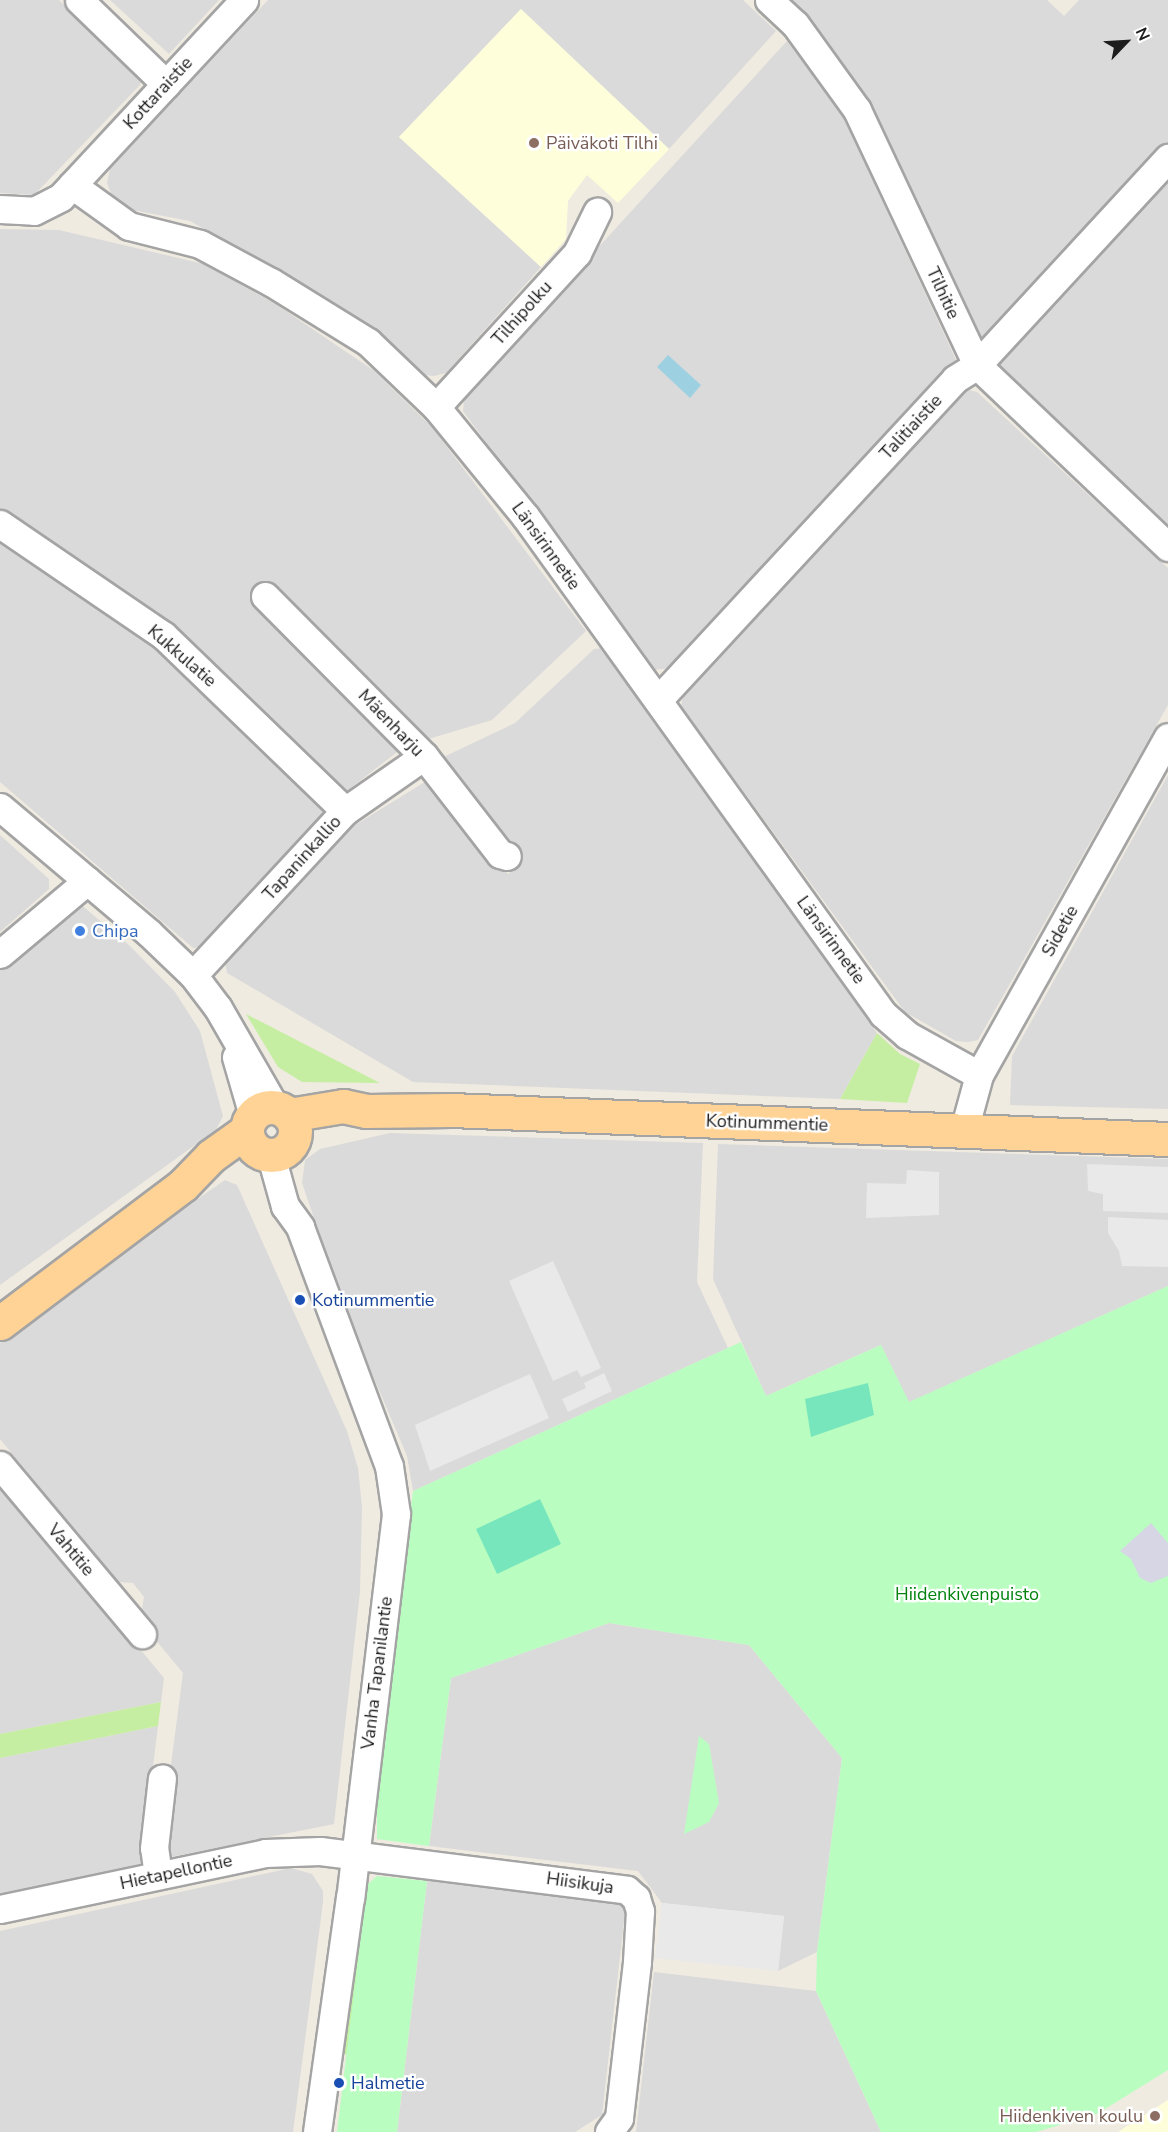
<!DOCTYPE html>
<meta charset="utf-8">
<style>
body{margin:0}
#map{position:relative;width:1168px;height:2132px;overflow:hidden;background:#efebe1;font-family:"Nunito Sans",sans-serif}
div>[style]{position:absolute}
.residential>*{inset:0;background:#dbdada}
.education>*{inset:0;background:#feffda}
.grass>*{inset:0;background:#c6eea2}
.park>*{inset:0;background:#b9fec0}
.pitch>*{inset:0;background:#78e6bd}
.parking>*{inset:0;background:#e9e9e9}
.plaza>*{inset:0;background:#d6d6e5}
.water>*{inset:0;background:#9dd1e1}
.roads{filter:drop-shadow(2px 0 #a4a4a4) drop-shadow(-2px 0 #a4a4a4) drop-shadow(0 2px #a4a4a4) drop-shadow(0 -2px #a4a4a4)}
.minor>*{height:27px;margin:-13.5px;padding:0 13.5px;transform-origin:13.5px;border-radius:13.5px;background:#fff}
.major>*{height:33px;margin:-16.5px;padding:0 16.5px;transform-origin:16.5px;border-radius:16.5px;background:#ffd396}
.major>.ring{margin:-16.5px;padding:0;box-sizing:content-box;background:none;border:33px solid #ffd396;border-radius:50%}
.dots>*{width:16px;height:16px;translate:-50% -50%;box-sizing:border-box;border:3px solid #fff;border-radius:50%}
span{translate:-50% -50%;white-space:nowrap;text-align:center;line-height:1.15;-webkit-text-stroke:4.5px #fff;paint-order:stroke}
.street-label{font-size:18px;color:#1d1d1d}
.education-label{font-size:18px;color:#785e54}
.left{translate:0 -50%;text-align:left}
.right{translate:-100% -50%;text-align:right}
.shop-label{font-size:18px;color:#366cbe}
.transit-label{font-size:18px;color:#164399}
.park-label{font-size:18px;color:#02830f}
.north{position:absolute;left:1096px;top:12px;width:60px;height:60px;-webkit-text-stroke:4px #fff;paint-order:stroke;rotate:65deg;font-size:16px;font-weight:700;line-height:24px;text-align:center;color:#1d1d1d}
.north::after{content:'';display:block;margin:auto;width:21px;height:27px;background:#1d1d1d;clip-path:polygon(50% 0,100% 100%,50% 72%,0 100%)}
</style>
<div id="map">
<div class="residential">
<i style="clip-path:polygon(0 0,59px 0,141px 77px,140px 85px,34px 195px,0 193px)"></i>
<i style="clip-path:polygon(110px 0,219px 0,169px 54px)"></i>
<i style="clip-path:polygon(268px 0,743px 0,776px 31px,669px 149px,520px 10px,399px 137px,541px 267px,446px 373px,434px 376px,422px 375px,387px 339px,268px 265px,190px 221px,127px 209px,112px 196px,107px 183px,110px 169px)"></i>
<i style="clip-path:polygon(790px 0,1047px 0,1064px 16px,1079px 0,1168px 0,1168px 145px,993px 337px,980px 339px,863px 99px)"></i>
<i style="clip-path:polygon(787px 41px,844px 119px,957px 362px,671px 668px,653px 670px,463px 411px,465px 393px)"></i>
<i style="clip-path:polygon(1168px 172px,1168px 529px,1000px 374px,1000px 358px)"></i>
<i style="clip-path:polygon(0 229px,59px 230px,204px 264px,277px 305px,373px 370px,432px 427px,586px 631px,492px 720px,405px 746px,344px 793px,0 512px)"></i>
<i style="clip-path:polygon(965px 389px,977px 392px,1168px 568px,1168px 705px,978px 1040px,968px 1042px,956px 1041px,905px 1012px,681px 706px,684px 691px)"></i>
<i style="clip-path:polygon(0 535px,159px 644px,330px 807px,207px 946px,193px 948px,0 782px)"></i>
<i style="clip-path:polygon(604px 648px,877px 1033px,840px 1099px,413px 1082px,227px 973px,225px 961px,339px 835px,428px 780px,508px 874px,520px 865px,522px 853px,504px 848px,435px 761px,515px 723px,594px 649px)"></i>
<i style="clip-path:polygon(1168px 775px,1168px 1109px,1010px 1105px,1012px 1056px)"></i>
<i style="clip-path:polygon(0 835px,49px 879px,49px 889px,0 932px)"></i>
<i style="clip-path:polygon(79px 903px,130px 946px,175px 992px,200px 1031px,223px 1116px,216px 1130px,0 1285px,0 969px)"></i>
<i style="clip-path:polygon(390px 1133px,703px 1143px,697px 1282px,728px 1348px,413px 1491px,407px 1456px,348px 1317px,302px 1183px,305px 1160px,320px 1149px)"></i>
<i style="clip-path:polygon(718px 1144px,1168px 1159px,1168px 1286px,908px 1403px,881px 1345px,766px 1396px,713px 1279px)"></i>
<i style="clip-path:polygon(225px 1180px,237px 1185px,347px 1431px,358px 1468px,362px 1507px,360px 1592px,334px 1824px,170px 1857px,160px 1849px,183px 1673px,140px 1621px,144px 1597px,133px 1583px,119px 1582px,0 1439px,0 1343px,53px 1299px)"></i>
<i style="clip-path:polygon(0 1480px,164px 1678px,161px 1702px,0 1734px)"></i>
<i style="clip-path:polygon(609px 1623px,749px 1645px,842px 1758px,817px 1952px,778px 1971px,784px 1916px,662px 1903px,638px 1871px,429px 1846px,451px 1678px)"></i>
<i style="clip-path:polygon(158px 1726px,141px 1864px,0 1894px,0 1758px)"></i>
<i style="clip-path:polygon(291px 1868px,312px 1874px,323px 1891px,323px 1902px,293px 2132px,0 2132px,0 1931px)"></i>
<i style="clip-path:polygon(427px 1881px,620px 1904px,625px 1912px,602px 2115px,575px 2132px,397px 2132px)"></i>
<i style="clip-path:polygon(654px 1972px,816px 1991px,881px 2132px,636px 2132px)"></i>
</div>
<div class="education">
<i style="clip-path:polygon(521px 9px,669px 149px,618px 203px,587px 175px,568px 201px,566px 239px,541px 267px,399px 137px)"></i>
<i style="clip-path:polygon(1168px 2100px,1168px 2132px,1118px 2132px)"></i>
</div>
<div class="grass">
<i style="clip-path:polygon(246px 1014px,380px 1083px,302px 1082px,278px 1067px)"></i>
<i style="clip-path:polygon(877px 1033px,900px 1054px,920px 1064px,907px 1103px,840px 1099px)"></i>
<i style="clip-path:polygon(161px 1702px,158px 1726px,0 1758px,0 1734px)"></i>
<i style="clip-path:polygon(359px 1907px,367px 1909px,348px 2055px,339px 2053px)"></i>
</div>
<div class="park">
<i style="clip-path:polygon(1168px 1286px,1168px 2070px,1097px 2114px,1036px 2132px,881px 2132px,816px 1991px,817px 1952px,842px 1758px,749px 1645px,609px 1623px,451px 1678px,429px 1846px,377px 1839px,377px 1812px,371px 1811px,413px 1491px,741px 1342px,766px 1396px,881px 1345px,909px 1402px)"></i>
<i style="clip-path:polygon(699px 1736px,709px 1744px,719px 1803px,709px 1822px,684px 1834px)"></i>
<i style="clip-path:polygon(377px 1876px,427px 1881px,397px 2132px,337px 2132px,367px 1885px)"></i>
</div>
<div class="pitch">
<i style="clip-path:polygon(868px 1383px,874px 1415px,811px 1437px,805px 1399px)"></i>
<i style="clip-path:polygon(540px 1499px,561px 1544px,497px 1574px,476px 1529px)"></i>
</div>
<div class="parking">
<i style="clip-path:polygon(1087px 1164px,1168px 1167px,1168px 1213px,1103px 1211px,1103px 1194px,1088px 1191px)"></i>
<i style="clip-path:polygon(907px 1170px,939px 1172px,939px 1215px,866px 1218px,867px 1183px,906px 1184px)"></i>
<i style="clip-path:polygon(1108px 1217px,1168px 1220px,1168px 1267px,1122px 1266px,1119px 1251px,1108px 1233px)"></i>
<i style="clip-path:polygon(553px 1261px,601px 1368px,581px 1377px,577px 1370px,553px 1381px,509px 1281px)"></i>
<i style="clip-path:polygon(604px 1373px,612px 1391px,568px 1412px,562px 1399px,586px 1388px,584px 1383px)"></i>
<i style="clip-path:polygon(530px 1374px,549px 1418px,430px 1471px,415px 1425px)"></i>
<i style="clip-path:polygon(662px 1903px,784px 1916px,778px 1971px,655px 1958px)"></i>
</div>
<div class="plaza">
<i style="clip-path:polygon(1151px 1523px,1168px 1543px,1168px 1576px,1151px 1583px,1140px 1578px,1131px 1559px,1120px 1551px)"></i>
</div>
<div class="water">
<i style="clip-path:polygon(668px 355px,701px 385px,690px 398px,657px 367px)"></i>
</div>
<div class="roads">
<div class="minor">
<i style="left:79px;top:0;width:121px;rotate:44deg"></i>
<i style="left:769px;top:0;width:35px;rotate:43deg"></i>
<i style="left:795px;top:24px;width:106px;rotate:54.2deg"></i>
<i style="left:857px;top:110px;width:282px;rotate:64.8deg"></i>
<i style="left:977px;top:365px;width:264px;rotate:43.6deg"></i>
<i style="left:72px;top:185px;width:70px;rotate:35.7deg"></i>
<i style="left:129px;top:226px;width:73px;rotate:14.2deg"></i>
<i style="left:200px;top:244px;width:81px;rotate:28.2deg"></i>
<i style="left:271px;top:282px;width:114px;rotate:31.7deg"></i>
<i style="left:368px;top:342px;width:94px;rotate:43.7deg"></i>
<i style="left:436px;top:407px;width:141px;rotate:50.8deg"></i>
<i style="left:525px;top:516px;width:613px;rotate:54.29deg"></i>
<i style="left:883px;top:1014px;width:32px;rotate:41deg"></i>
<i style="left:907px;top:1035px;width:82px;rotate:29.1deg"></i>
<i style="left:0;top:209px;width:34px;rotate:3deg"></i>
<i style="left:34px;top:211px;width:30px;rotate:-27deg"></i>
<i style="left:61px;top:197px;width:269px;rotate:-47.1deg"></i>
<i style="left:436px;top:407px;width:209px;rotate:-47.5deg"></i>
<i style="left:577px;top:253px;width:46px;rotate:-64deg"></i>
<i style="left:0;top:524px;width:197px;rotate:34.3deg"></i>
<i style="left:163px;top:635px;width:253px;rotate:44deg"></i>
<i style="left:265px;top:596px;width:226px;rotate:45.2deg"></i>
<i style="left:424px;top:756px;width:124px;rotate:52.2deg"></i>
<i style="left:500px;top:854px;width:7px;rotate:16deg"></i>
<i style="left:658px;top:700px;width:437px;rotate:-47.2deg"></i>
<i style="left:955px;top:379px;width:26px;rotate:-32deg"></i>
<i style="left:977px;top:365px;width:282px;rotate:-47.3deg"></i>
<i style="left:0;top:807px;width:195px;rotate:40.2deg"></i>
<i style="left:149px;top:933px;width:61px;rotate:43.7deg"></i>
<i style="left:193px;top:975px;width:41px;rotate:52.9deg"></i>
<i style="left:218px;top:1008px;width:114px;rotate:60.1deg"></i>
<i style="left:0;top:954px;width:114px;rotate:-40deg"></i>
<i style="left:193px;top:975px;width:224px;rotate:-47.2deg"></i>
<i style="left:345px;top:811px;width:96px;rotate:-34.8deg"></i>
<i style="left:236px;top:1057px;width:60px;rotate:73.7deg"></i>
<i style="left:964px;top:1130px;width:57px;rotate:-74.7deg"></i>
<i style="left:979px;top:1075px;width:387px;rotate:-60.8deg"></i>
<i style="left:271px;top:1156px;width:52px;rotate:74.4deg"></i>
<i style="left:285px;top:1206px;width:26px;rotate:54deg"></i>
<i style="left:300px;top:1227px;width:255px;rotate:69.6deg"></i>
<i style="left:389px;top:1466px;width:49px;rotate:81.7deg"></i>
<i style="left:396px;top:1514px;width:386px;rotate:96.8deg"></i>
<i style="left:350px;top:1897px;width:237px;rotate:98deg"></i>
<i style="left:0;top:1465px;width:221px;rotate:50deg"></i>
<i style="left:158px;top:1875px;width:27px;rotate:-98deg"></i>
<i style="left:154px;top:1848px;width:70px;rotate:-83.5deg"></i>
<i style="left:0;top:1909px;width:271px;rotate:-11.9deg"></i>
<i style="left:265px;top:1853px;width:55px;rotate:-2.1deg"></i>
<i style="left:320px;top:1851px;width:309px;rotate:7.2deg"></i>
<i style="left:627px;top:1890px;width:12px;rotate:42deg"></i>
<i style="left:636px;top:1898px;width:14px;rotate:73deg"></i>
<i style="left:640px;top:1911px;width:51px;rotate:93.4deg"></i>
<i style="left:637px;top:1962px;width:157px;rotate:96.6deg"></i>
<i style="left:619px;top:2118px;width:17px;rotate:126deg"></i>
</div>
<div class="major">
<i class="ring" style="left:247px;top:1107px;width:15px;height:15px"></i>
<i style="left:289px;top:1115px;width:55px;rotate:-9.5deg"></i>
<i style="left:343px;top:1106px;width:24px;rotate:12deg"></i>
<i style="left:366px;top:1111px;width:85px;rotate:-0.7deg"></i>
<i style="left:451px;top:1110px;width:718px;rotate:2.32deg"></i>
<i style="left:0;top:1323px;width:229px;rotate:-37deg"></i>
<i style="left:183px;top:1185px;width:40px;rotate:-46deg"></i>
<i style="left:211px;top:1156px;width:44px;rotate:-35.8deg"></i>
</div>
</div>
<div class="dots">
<i style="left:534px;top:143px;background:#8d6e63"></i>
<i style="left:80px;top:931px;background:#3f7fe0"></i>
<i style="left:300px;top:1300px;background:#1a4fb4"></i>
<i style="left:339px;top:2083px;background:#1a4fb4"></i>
<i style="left:1155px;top:2116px;background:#8d6e63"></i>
</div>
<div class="street-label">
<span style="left:158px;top:93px;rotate:-47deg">Kottaraistie</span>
<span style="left:943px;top:293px;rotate:65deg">Tilhitie</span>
<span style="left:522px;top:313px;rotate:-48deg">Tilhipolku</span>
<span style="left:911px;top:427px;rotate:-47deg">Talitiaistie</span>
<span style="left:546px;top:546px;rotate:54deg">Länsirinnetie</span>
<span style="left:182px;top:656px;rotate:41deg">Kukkulatie</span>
<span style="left:391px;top:723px;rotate:46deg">Mäenharju</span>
<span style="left:302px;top:858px;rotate:-48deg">Tapaninkallio</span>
<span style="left:1060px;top:931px;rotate:-61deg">Sidetie</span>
<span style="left:831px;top:940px;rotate:54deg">Länsirinnetie</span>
<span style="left:767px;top:1123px;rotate:2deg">Kotinummentie</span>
<span style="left:71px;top:1550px;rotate:50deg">Vahtitie</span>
<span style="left:377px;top:1673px;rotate:-83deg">Vanha Tapanilantie</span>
<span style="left:176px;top:1872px;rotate:-12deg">Hietapellontie</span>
<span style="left:580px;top:1883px;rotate:8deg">Hiisikuja</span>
</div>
<div class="education-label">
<span class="left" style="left:546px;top:143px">Päiväkoti Tilhi</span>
<span class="right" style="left:1143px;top:2116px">Hiidenkiven koulu</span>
</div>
<div class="shop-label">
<span class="left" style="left:92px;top:931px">Chipa</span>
</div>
<div class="transit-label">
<span class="left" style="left:312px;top:1300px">Kotinummentie</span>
<span class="left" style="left:351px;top:2083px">Halmetie</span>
</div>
<div class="park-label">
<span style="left:967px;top:1594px">Hiidenkivenpuisto</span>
</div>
<div class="north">N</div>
</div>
